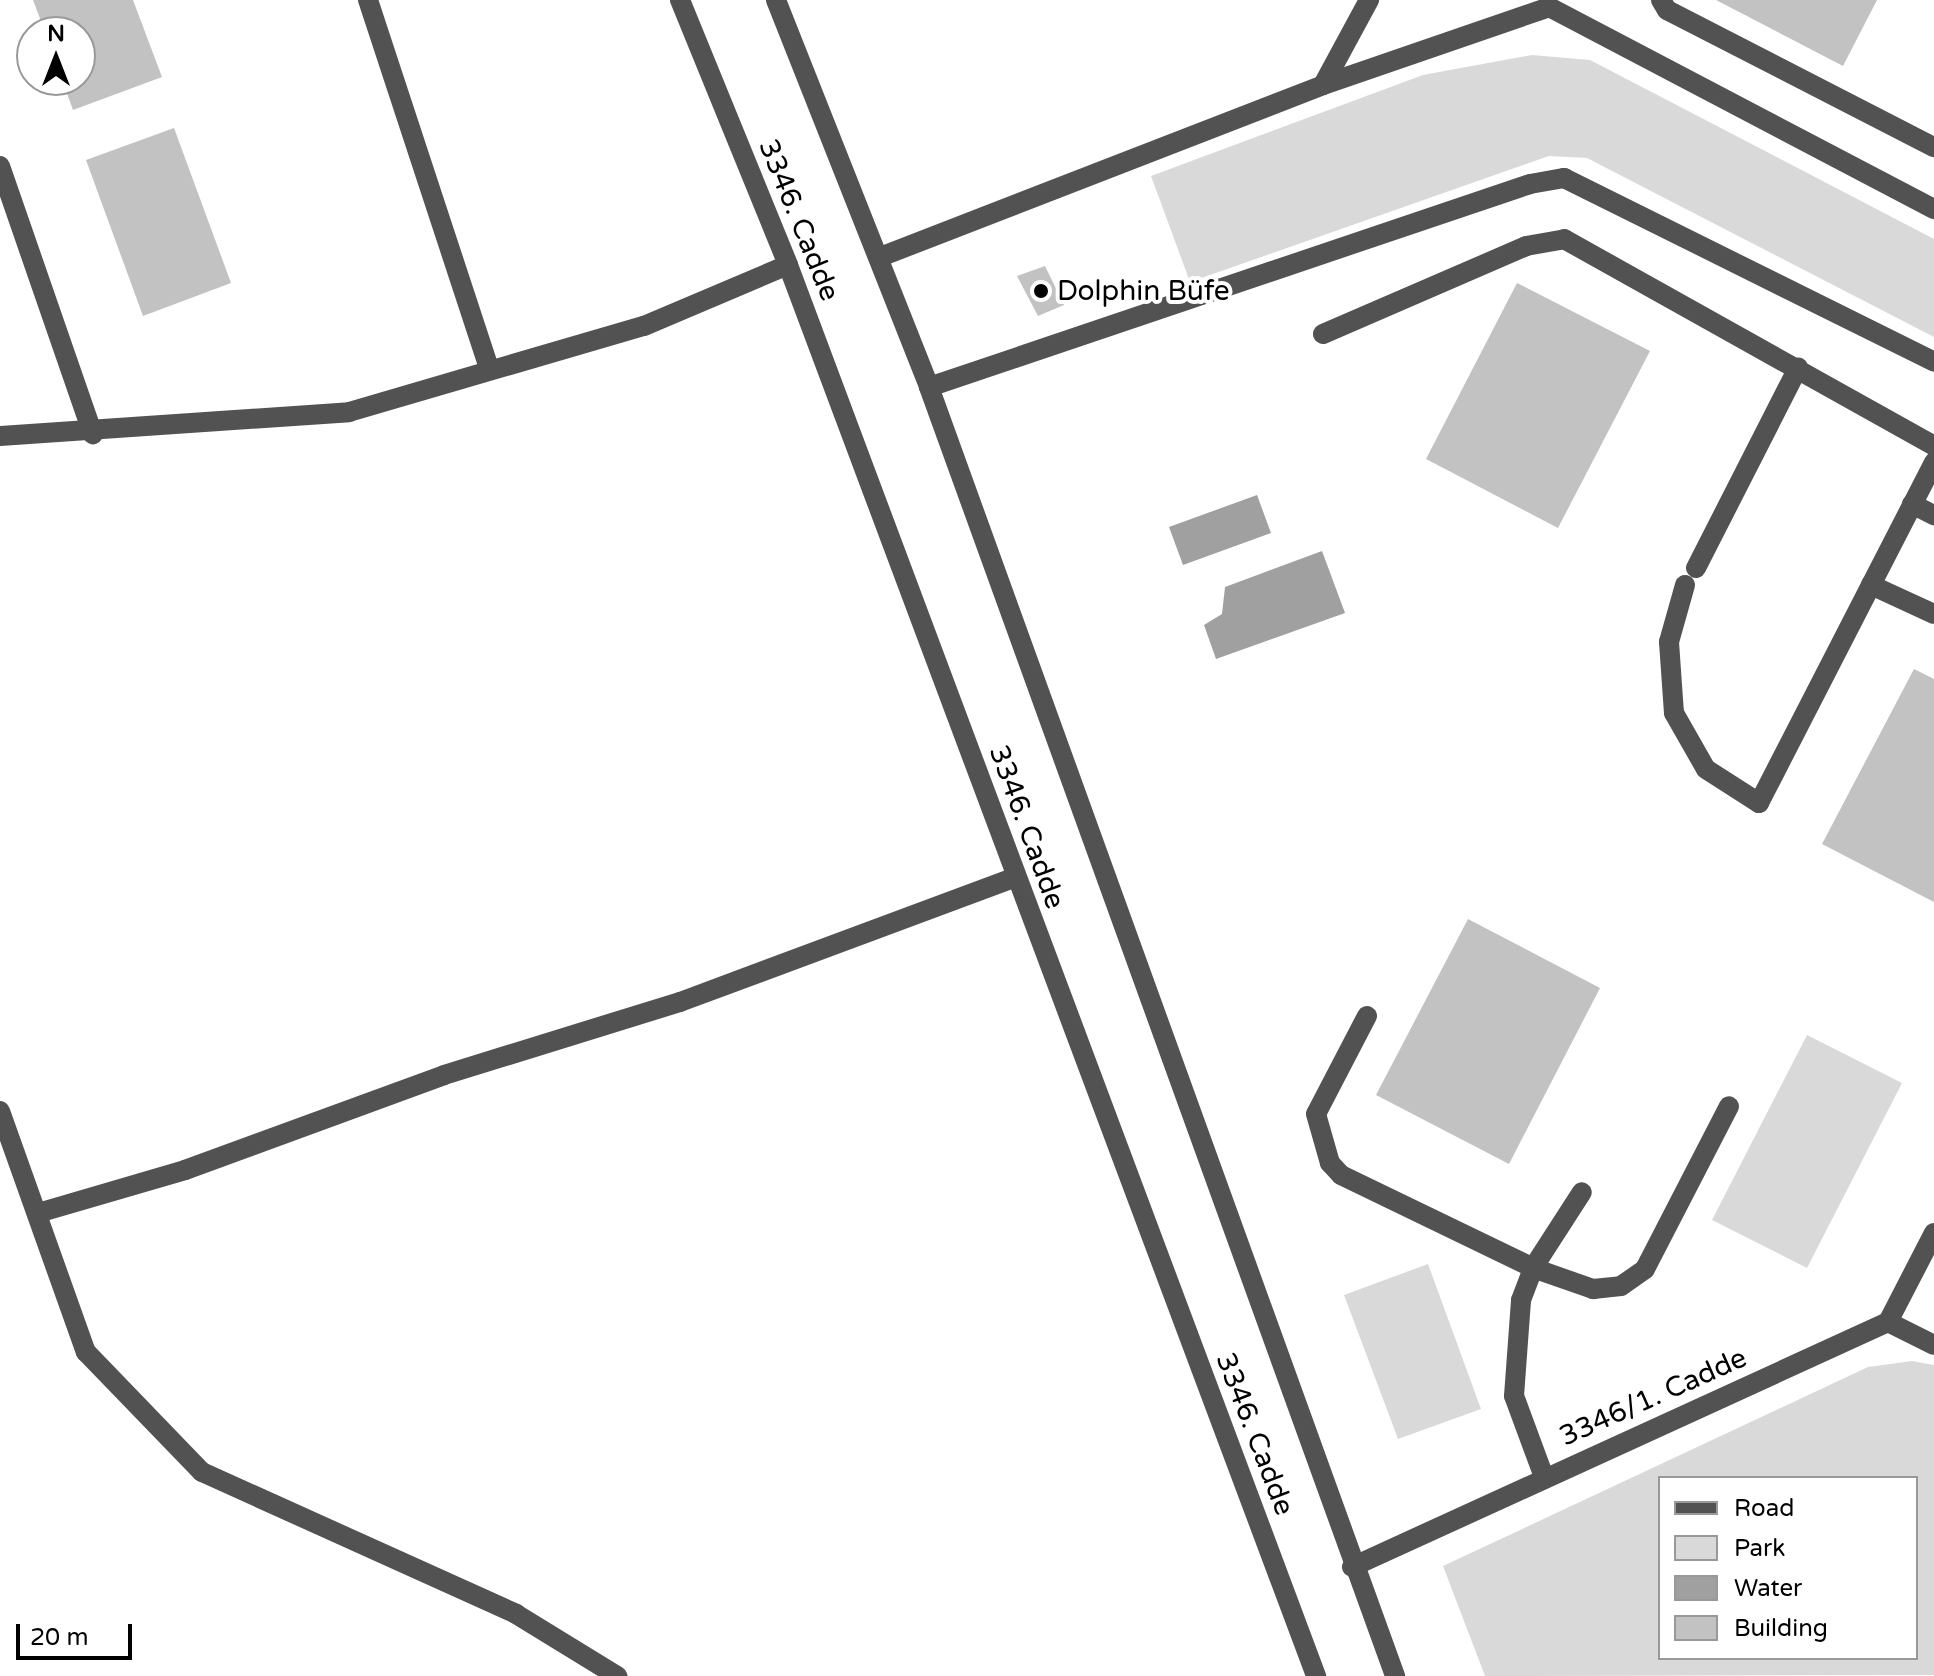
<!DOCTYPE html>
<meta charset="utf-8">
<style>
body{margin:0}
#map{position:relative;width:1934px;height:1676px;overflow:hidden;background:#fff;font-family:"Varela Round",sans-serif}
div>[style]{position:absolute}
.green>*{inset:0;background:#d9d9d9}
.water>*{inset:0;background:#a0a0a0}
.building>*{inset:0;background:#c2c2c2}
.minor>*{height:20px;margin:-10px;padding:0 10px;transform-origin:10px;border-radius:10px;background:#525252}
.dots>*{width:22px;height:22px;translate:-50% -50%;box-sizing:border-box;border:4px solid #fff;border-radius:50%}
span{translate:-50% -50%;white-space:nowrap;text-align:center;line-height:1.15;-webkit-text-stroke:8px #fff;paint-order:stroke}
.street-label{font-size:28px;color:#000}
.poi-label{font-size:28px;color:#000}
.left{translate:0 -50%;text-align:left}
.legend{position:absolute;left:1658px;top:1476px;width:260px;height:184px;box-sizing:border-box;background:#fff;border:2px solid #999;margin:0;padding:10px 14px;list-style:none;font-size:24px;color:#000}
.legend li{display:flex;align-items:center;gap:16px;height:40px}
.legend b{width:40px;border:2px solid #999}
.north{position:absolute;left:16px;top:16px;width:80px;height:80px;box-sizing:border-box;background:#fff;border:2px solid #999;border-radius:50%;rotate:0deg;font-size:22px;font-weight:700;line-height:32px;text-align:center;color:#000}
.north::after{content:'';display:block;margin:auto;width:28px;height:36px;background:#000;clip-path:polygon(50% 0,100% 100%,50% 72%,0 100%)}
.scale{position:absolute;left:16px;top:1624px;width:116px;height:36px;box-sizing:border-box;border:4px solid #000;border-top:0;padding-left:10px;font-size:24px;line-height:28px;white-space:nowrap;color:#000;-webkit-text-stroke:6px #fff;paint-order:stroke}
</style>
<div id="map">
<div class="green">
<i style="clip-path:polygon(1532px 55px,1590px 60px,1934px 239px,1934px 337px,1587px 158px,1549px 156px,1190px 282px,1151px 176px,1423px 75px)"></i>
<i style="clip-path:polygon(1807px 1035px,1902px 1083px,1807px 1268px,1712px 1220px)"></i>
<i style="clip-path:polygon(1428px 1264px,1481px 1409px,1398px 1439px,1344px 1295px)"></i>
<i style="clip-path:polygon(evenodd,1912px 1361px,1934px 1365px,1934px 1675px,1485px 1676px,1443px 1566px,1868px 1367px,1912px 1361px,1660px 1478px,1916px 1478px,1916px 1658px,1660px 1658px,1660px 1478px)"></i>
</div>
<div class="water">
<i style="clip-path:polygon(1257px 495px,1271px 533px,1183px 565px,1169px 527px)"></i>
<i style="clip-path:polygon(1322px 551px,1345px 613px,1216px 659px,1204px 625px,1222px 614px,1225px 587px)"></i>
</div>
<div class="building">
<i style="clip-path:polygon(33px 0,133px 0,162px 77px,73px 110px,62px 80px,80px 80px,80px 32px,45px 32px)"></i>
<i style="clip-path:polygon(1716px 0,1877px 0,1843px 66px)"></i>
<i style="clip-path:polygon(174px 128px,231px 283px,143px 316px,86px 160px)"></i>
<i style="clip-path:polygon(1045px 266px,1064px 305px,1038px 316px,1017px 276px)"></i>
<i style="clip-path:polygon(1517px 283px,1650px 351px,1558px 528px,1426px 459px)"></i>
<i style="clip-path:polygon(1914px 669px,1934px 679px,1934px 902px,1822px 844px)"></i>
<i style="clip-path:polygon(1468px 919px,1600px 988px,1509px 1164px,1376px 1095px)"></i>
</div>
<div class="minor">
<i style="left:368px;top:0;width:388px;rotate:71.8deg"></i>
<i style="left:680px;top:0;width:286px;rotate:67.8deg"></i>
<i style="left:788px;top:265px;width:1507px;rotate:69.48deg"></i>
<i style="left:776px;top:0;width:416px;rotate:68.4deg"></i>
<i style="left:929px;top:387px;width:1371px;rotate:70.12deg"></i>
<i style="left:1661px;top:0;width:12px;rotate:59deg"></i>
<i style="left:1667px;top:10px;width:300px;rotate:27.2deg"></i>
<i style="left:1323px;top:85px;width:97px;rotate:-61.6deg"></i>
<i style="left:0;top:166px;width:284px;rotate:70.9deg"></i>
<i style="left:880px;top:257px;width:475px;rotate:-21.2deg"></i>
<i style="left:1323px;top:85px;width:239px;rotate:-19deg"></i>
<i style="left:1549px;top:7px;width:435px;rotate:27.7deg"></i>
<i style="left:1323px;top:334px;width:221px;rotate:-23.4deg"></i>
<i style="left:1526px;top:246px;width:39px;rotate:-10deg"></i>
<i style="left:1564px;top:239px;width:424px;rotate:29.2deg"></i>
<i style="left:929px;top:387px;width:634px;rotate:-18.66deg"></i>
<i style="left:1530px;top:184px;width:35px;rotate:-10deg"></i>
<i style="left:1564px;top:178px;width:413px;rotate:26.4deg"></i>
<i style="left:0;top:436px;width:350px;rotate:-3.9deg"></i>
<i style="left:349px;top:412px;width:307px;rotate:-16.3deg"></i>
<i style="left:644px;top:326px;width:156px;rotate:-23deg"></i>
<i style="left:1912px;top:504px;width:25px;rotate:27deg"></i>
<i style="left:1696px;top:568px;width:225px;rotate:-63deg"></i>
<i style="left:1685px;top:585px;width:59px;rotate:105.7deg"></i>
<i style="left:1669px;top:642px;width:71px;rotate:86deg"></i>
<i style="left:1674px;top:713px;width:64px;rotate:60.3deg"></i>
<i style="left:1706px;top:769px;width:63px;rotate:32.7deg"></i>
<i style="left:1759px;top:803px;width:383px;rotate:-62.8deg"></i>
<i style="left:1871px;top:585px;width:69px;rotate:24.7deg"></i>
<i style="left:1367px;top:1016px;width:110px;rotate:117.5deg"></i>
<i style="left:1316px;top:1114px;width:51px;rotate:74.1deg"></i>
<i style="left:1330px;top:1163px;width:16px;rotate:47deg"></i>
<i style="left:1341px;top:1175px;width:213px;rotate:25.8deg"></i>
<i style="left:1533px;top:1268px;width:64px;rotate:19.3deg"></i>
<i style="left:1593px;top:1289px;width:28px;rotate:-6deg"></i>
<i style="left:1621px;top:1286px;width:29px;rotate:-35deg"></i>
<i style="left:1645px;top:1269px;width:183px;rotate:-62.7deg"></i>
<i style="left:0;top:1111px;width:256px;rotate:70.4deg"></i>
<i style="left:86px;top:1352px;width:167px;rotate:46deg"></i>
<i style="left:202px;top:1472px;width:345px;rotate:24.3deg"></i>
<i style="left:516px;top:1614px;width:119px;rotate:31.5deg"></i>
<i style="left:38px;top:1213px;width:153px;rotate:-16.3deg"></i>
<i style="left:185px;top:1170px;width:276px;rotate:-20.1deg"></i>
<i style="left:444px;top:1075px;width:247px;rotate:-17.2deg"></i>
<i style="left:680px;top:1002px;width:358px;rotate:-20.4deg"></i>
<i style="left:1888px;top:1322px;width:51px;rotate:26.6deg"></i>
<i style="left:1544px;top:1477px;width:86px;rotate:-110.3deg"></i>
<i style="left:1514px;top:1396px;width:96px;rotate:-85.8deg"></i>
<i style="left:1521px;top:1300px;width:34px;rotate:-69deg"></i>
<i style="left:1533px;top:1268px;width:90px;rotate:-57.2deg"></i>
<i style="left:1352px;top:1567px;width:589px;rotate:-24.56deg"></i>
<i style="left:1888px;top:1322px;width:100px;rotate:-62.7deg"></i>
</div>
<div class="dots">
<i style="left:1041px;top:291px;background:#000"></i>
</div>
<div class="street-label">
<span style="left:799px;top:220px;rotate:68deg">3346. Cadde</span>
<span style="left:1027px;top:827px;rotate:70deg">3346. Cadde</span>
<span style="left:1653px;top:1397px;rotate:-24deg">3346/1. Cadde</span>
<span style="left:1255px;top:1434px;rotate:69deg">3346. Cadde</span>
</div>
<div class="poi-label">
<span class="left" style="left:1057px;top:291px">Dolphin Büfe</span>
</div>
<ul class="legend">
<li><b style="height:10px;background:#525252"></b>Road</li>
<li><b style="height:22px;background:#d9d9d9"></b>Park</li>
<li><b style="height:22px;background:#a0a0a0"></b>Water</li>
<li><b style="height:22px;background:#c2c2c2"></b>Building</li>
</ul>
<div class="north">N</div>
<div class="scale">20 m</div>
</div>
